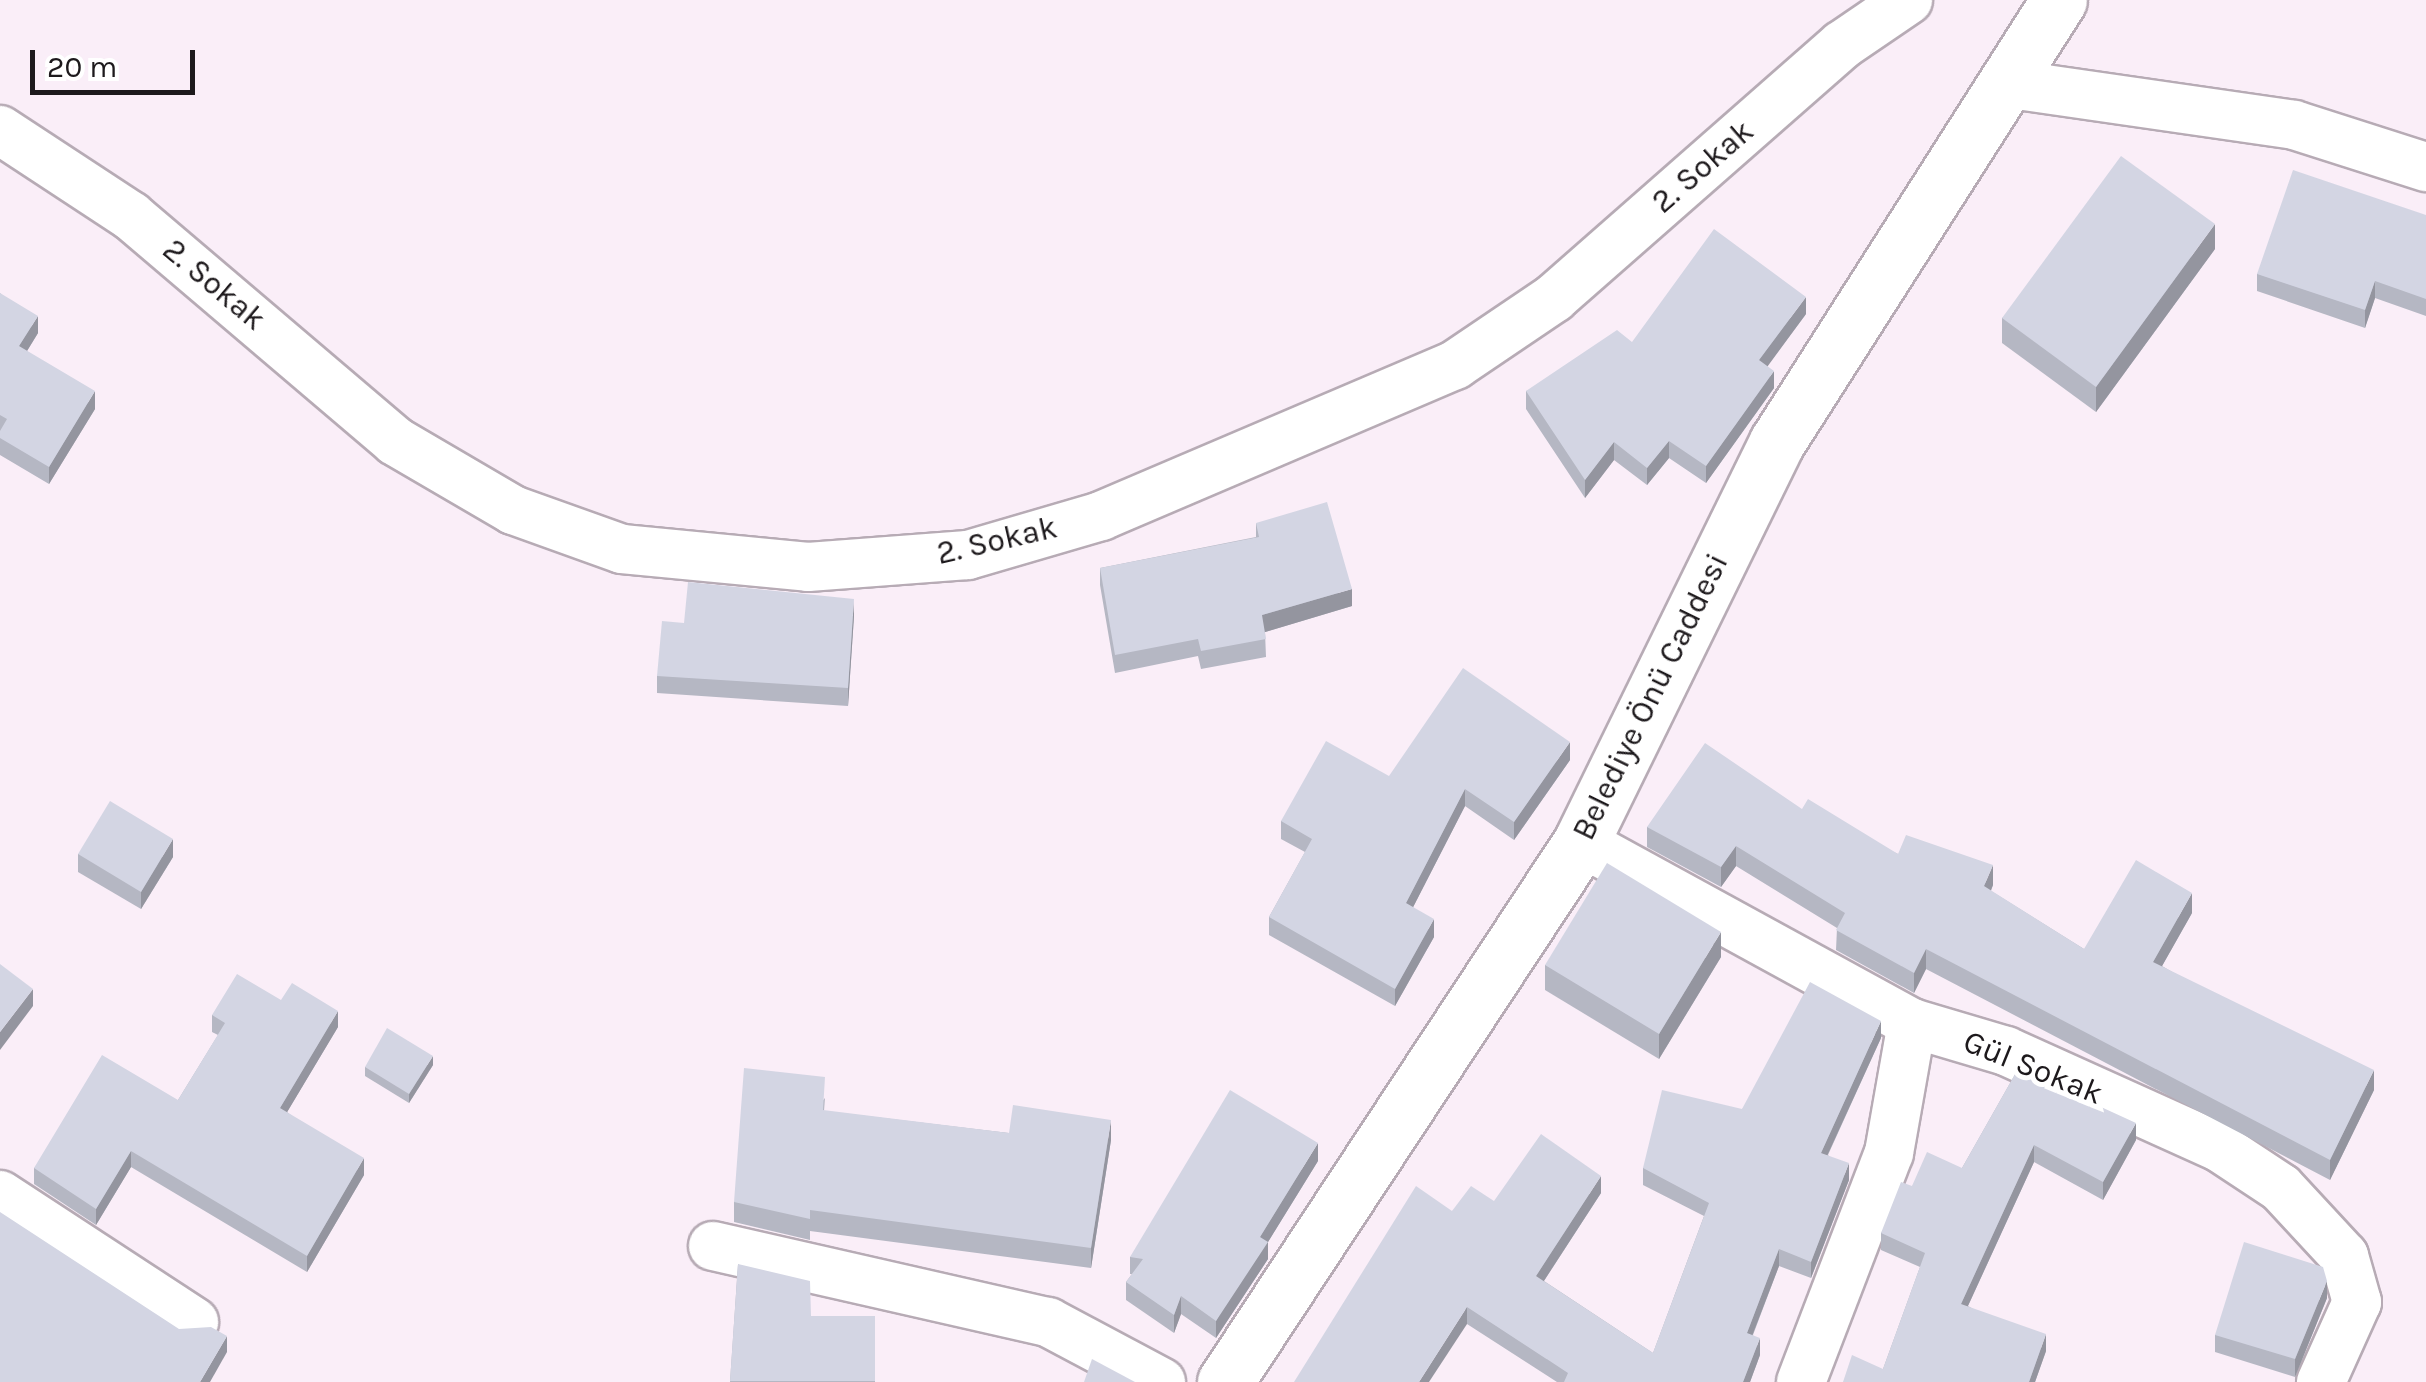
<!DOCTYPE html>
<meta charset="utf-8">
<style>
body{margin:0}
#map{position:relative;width:2426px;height:1382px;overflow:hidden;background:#faeef8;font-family:Karla,sans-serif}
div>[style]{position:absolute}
.roads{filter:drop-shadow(2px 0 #b7abb5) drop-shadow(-2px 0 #b7abb5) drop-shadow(0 2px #b7abb5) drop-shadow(0 -2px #b7abb5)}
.minor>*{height:48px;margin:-24px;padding:0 24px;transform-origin:24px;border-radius:24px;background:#fff}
.tertiary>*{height:55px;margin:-27.5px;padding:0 27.5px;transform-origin:27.5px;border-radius:27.5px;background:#fff}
.wall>*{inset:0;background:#b5b7c3}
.shaded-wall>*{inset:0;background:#94959f}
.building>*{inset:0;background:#d3d5e3}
span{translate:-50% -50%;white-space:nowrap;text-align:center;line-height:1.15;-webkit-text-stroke:10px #fff;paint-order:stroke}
.street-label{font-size:32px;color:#1d191c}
.scale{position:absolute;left:30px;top:50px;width:165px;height:45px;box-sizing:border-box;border:5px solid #1d191c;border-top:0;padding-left:12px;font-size:30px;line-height:35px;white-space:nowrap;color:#1d191c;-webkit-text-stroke:8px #fff;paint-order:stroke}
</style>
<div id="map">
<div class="roads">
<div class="minor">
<i style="left:2010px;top:84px;width:287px;rotate:8.2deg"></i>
<i style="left:2294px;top:125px;width:139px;rotate:17.7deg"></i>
<i style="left:0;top:130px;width:157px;rotate:33.3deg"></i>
<i style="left:131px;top:216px;width:347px;rotate:40.4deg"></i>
<i style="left:395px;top:441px;width:137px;rotate:30.3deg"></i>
<i style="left:513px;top:510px;width:116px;rotate:19.7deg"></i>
<i style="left:622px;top:549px;width:187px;rotate:5.5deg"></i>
<i style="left:808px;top:567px;width:160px;rotate:-4.3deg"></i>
<i style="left:968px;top:555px;width:139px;rotate:-16.3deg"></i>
<i style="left:1101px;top:516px;width:385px;rotate:-23.1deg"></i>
<i style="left:1455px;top:365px;width:120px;rotate:-34.1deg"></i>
<i style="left:1554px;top:298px;width:383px;rotate:-41.3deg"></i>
<i style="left:1842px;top:45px;width:80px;rotate:-34.3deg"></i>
<i style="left:1581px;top:842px;width:377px;rotate:28.7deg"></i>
<i style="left:1912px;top:1023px;width:98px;rotate:16.6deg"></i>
<i style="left:2006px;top:1051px;width:234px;rotate:24.3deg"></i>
<i style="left:2219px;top:1147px;width:74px;rotate:33.5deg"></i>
<i style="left:2281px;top:1188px;width:93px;rotate:47.2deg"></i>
<i style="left:2344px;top:1256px;width:48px;rotate:74.2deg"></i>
<i style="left:2357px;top:1302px;width:88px;rotate:114.2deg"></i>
<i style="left:0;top:1195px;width:232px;rotate:33.2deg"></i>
<i style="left:713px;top:1246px;width:344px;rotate:12.8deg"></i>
<i style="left:1048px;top:1322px;width:128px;rotate:28deg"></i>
<i style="left:1801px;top:1382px;width:245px;rotate:-69deg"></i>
<i style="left:1889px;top:1153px;width:132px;rotate:-80deg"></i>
</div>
<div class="tertiary">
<i style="left:1225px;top:1382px;width:647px;rotate:-56.6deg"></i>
<i style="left:1581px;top:842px;width:445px;rotate:-63.9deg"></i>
<i style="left:1777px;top:442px;width:524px;rotate:-57.46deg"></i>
</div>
</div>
<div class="wall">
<i style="clip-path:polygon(2426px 215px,2426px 316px,2375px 298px,2365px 328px,2257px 291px,2257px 274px)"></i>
<i style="clip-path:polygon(2215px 249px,2096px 412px,2002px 343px,2002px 318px)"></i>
<i style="clip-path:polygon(0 293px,38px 333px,27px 351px,95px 409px,49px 484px,0 455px)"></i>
<i style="clip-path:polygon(1806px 314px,1767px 366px,1774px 388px,1706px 483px,1669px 458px,1647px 485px,1614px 460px,1585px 498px,1526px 409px,1526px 391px)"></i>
<i style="clip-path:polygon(1256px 523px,1352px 606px,1265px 632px,1266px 657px,1201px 669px,1198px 656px,1115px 673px,1100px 585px,1100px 568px,1256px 537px)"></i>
<i style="clip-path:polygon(854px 616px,848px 706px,657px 693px,657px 676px,684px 623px)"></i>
<i style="clip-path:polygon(1570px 760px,1514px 840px,1465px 806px,1413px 907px,1434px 937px,1395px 1006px,1269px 935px,1269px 917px,1305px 852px,1281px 839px,1281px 821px,1389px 776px)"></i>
<i style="clip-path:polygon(1802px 809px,1898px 854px,1993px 885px,1991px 891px,2084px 949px,2192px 913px,2162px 966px,2374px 1090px,2330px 1180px,1926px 969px,1914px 993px,1836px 950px,1837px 928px,1736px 866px,1721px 887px,1647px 847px,1647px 827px)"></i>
<i style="clip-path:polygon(78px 854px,173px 857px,141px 909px,78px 872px)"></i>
<i style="clip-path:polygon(1721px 957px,1659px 1059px,1545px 990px,1545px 965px)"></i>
<i style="clip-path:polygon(281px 1000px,338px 1027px,287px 1112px,364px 1175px,307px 1272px,131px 1167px,96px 1225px,34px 1184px,34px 1168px,178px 1100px,218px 1035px,212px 1032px,212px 1015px)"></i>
<i style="clip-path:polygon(1881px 1038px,1828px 1155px,1849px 1180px,1811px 1278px,1779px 1266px,1753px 1335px,1760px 1355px,1750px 1382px,1557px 1382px,1467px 1324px,1452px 1211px,1494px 1201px,1601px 1193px,1544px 1281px,1653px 1353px,1704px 1216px,1643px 1185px,1643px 1168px,1742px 1109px)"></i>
<i style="clip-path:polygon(433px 1065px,409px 1103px,365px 1076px,365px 1067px)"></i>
<i style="clip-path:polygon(2018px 1069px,2136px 1140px,2103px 1200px,2034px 1162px,1968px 1306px,2046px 1351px,2035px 1382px,1843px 1382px,1883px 1369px,1920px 1267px,1881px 1250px,1881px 1233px,1912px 1186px,1962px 1168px)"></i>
<i style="clip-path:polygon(825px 1098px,824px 1111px,1009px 1133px,1111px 1140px,1091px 1268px,810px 1231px,810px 1240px,734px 1222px,734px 1202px)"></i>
<i style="clip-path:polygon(1318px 1161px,1268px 1242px,1268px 1259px,1216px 1338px,1181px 1314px,1174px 1333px,1126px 1300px,1126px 1282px,1132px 1274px,1130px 1274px,1130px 1257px)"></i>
<i style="clip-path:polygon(738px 1264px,811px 1316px,875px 1316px,875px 1382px,730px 1382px)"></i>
<i style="clip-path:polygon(2327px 1298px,2295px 1377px,2215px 1352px,2215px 1335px)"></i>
</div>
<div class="shaded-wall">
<i style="clip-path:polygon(2215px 224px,2215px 249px,2096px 412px,2096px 387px)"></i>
<i style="clip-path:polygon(2375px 281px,2375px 298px,2365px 328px,2365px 310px)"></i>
<i style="clip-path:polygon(1806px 297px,1806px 314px,1759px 378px,1759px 360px)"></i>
<i style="clip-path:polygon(38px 316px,38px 333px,19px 364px,19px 346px)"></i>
<i style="clip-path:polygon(1774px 371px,1774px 388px,1706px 483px,1706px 466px)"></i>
<i style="clip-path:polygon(95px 391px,95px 409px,49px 484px,49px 467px)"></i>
<i style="clip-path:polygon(1669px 441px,1669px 458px,1647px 485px,1647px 468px)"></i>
<i style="clip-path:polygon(1614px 442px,1614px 460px,1585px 498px,1585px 480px)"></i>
<i style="clip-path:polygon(1352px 589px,1352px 606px,1262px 633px,1262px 615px)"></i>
<i style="clip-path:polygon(854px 599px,854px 616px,848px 706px,848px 688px)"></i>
<i style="clip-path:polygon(1570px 742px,1570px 760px,1514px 840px,1514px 822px)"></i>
<i style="clip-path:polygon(1465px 789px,1465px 806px,1406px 921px,1406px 903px)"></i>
<i style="clip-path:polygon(173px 839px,173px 857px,141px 909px,141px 892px)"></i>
<i style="clip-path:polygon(1736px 846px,1736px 866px,1721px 887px,1721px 867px)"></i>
<i style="clip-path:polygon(1993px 865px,1993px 885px,1984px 906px,1984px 886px)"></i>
<i style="clip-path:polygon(2192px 893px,2192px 913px,2153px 982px,2153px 962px)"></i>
<i style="clip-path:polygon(1434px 919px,1434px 937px,1395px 1006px,1395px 989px)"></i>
<i style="clip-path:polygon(1721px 932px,1721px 957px,1659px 1059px,1659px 1034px)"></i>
<i style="clip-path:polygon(1926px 949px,1926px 969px,1914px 993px,1914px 973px)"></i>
<i style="clip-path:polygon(33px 989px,33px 1006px,0 1050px,0 1032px)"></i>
<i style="clip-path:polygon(338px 1011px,338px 1027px,280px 1124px,280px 1108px)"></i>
<i style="clip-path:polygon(1881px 1021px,1881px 1038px,1821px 1169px,1821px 1153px)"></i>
<i style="clip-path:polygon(433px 1056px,433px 1065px,409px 1103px,409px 1094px)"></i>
<i style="clip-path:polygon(2374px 1070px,2374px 1090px,2330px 1180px,2330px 1160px)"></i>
<i style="clip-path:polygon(1111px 1120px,1111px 1140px,1091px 1268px,1091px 1248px)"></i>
<i style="clip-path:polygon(2136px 1123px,2136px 1140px,2103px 1200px,2103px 1182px)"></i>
<i style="clip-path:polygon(1318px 1143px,1318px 1161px,1268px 1242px,1268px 1259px,1216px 1338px,1216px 1321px,1260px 1237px)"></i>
<i style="clip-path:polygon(2034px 1145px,2034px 1162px,1961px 1321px,1961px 1304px)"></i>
<i style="clip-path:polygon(131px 1151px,131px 1167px,96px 1225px,96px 1209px)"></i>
<i style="clip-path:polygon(364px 1158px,364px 1175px,307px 1272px,307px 1256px)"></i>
<i style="clip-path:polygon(1849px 1163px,1849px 1180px,1811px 1278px,1811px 1262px)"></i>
<i style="clip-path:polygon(1601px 1176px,1601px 1193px,1536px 1293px,1536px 1276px)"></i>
<i style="clip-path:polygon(1779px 1249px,1779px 1266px,1747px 1349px,1747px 1333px)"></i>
<i style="clip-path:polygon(2327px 1281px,2327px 1298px,2295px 1377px,2295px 1359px)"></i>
<i style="clip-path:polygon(1181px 1296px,1181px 1314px,1174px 1333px,1174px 1315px)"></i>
<i style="clip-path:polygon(1467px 1307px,1467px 1324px,1429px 1382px,1419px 1382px)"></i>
<i style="clip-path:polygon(2046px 1334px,2046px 1351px,2035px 1382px,2029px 1382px)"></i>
<i style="clip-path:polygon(227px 1336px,227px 1352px,210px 1382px,200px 1382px)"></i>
<i style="clip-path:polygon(1760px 1338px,1760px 1355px,1750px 1382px,1743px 1382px)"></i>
</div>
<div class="building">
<i style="clip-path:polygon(2121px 156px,2215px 224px,2096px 387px,2002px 318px)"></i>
<i style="clip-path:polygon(2293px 170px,2426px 215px,2426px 299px,2375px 281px,2365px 310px,2257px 274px)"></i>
<i style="clip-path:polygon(1714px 229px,1806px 297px,1759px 360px,1774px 371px,1706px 466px,1669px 441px,1647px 468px,1614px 442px,1585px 480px,1526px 391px,1617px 330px,1632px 342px)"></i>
<i style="clip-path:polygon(0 293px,38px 316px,19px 346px,95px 391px,49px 467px,0 438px,0 431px,7px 419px,0 415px)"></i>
<i style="clip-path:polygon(1327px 502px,1352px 589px,1262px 615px,1266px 639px,1201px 651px,1198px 639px,1115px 655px,1100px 568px,1259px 537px,1256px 523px)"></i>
<i style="clip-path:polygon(688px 582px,854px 599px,848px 688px,657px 676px,662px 621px,684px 623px)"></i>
<i style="clip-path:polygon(1463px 668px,1570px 742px,1514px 822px,1465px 789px,1406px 903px,1434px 919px,1395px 989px,1269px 917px,1312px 839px,1281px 821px,1326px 741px,1389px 776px)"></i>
<i style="clip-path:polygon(1705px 743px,1802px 809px,1808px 799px,1898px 854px,1906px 835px,1993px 865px,1984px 886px,2084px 949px,2136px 860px,2192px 893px,2153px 962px,2374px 1070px,2330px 1160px,1926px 949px,1914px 973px,1836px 930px,1845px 913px,1736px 846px,1721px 867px,1647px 827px)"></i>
<i style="clip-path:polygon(110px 801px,173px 839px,141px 892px,78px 854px)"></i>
<i style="clip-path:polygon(1607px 863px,1721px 932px,1659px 1034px,1545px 965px)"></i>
<i style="clip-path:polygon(0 964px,33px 989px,0 1032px)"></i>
<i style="clip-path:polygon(237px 974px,281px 1000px,292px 983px,338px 1011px,280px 1108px,364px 1158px,307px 1256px,131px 1151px,96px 1209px,34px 1168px,102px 1055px,178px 1100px,225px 1023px,212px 1015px)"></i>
<i style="clip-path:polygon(1810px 982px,1881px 1021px,1821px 1153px,1849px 1163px,1811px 1262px,1779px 1249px,1747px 1333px,1760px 1338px,1743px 1382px,1564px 1382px,1568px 1373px,1467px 1307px,1419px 1382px,1294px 1382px,1416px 1186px,1452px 1211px,1471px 1186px,1494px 1201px,1541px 1134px,1601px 1176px,1536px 1276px,1653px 1353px,1709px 1203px,1643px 1168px,1662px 1090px,1742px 1109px)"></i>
<i style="clip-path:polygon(387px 1028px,433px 1056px,409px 1094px,365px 1067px)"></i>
<i style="clip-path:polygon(744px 1068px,825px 1077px,823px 1110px,1009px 1133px,1013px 1105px,1111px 1120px,1091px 1248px,810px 1210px,810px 1219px,734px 1202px)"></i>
<i style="clip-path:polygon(2018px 1069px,2136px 1123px,2103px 1182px,2034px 1145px,1961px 1304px,2046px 1334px,2029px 1382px,1843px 1382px,1852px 1355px,1883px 1369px,1925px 1253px,1881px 1233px,1901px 1182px,1912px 1186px,1927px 1152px,1962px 1168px)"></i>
<i style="clip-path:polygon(1230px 1090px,1318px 1143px,1260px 1237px,1268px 1242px,1216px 1321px,1181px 1296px,1174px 1315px,1126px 1282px,1143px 1259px,1130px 1257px)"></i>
<i style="clip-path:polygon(0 1212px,179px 1329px,211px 1327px,227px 1336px,200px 1382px,0 1382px)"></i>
<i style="clip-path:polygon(2244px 1242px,2323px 1267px,2327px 1281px,2295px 1359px,2215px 1335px)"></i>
<i style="clip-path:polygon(738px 1264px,810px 1281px,811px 1316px,875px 1316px,875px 1381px,730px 1381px)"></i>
<i style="clip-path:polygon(1092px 1359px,1135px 1382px,1084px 1382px)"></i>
</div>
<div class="street-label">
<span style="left:1703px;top:167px;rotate:-41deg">2. Sokak</span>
<span style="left:214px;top:285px;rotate:40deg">2. Sokak</span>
<span style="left:997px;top:541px;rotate:-13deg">2. Sokak</span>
<span style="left:1651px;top:697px;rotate:-64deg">Belediye Önü Caddesi</span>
<span style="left:2033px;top:1068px;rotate:22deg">Gül Sokak</span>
</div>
<div class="scale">20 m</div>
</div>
